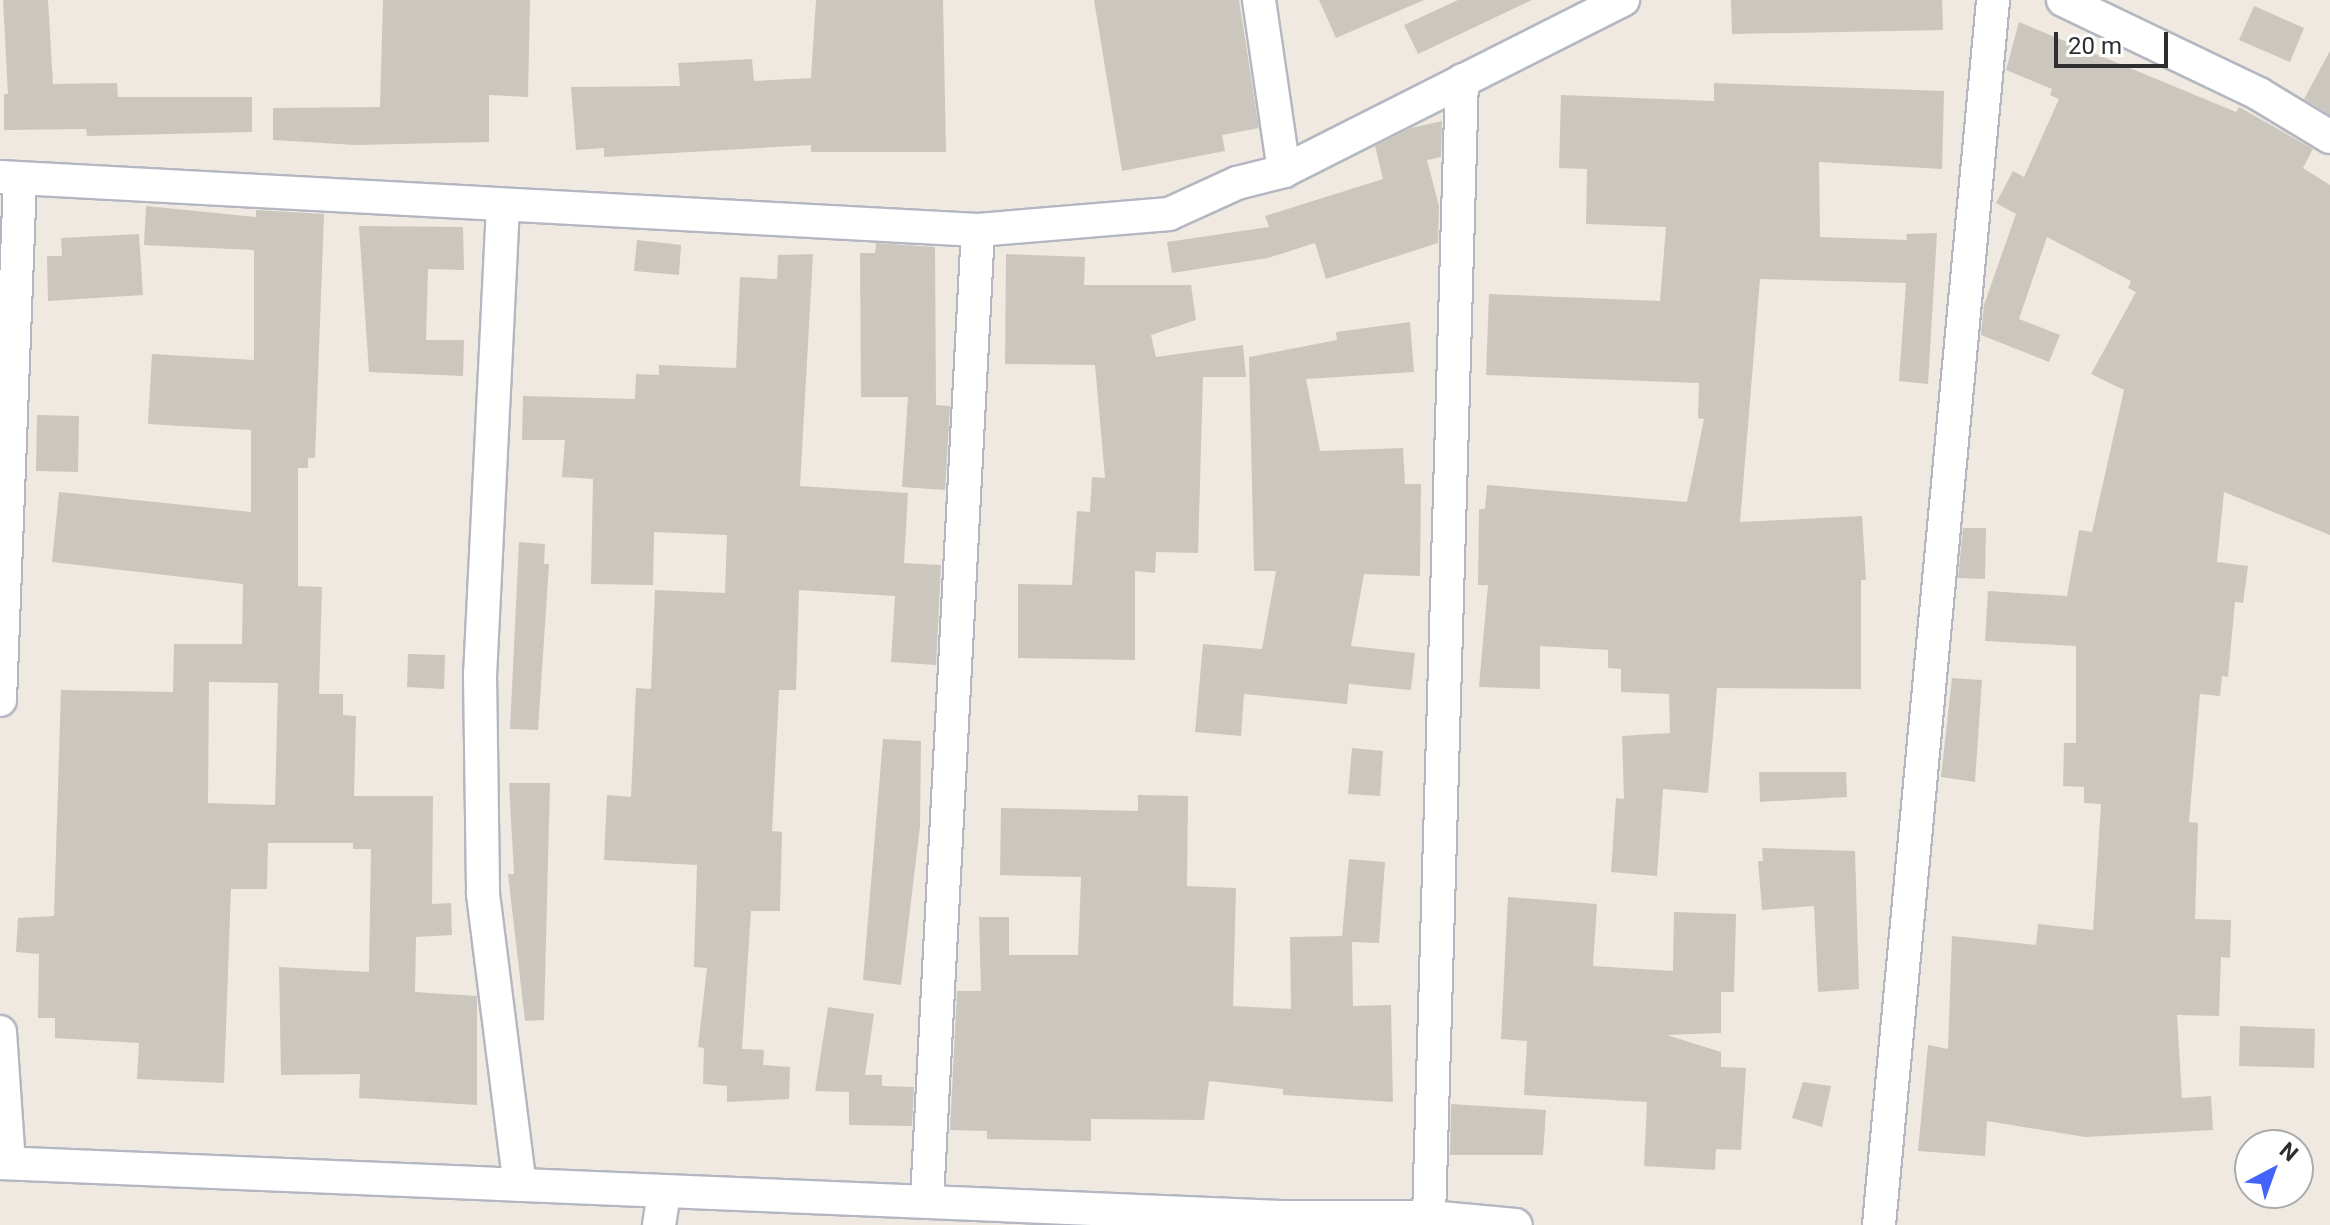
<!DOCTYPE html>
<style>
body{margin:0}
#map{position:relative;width:2330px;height:1225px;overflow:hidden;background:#efe9e1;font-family:Roboto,sans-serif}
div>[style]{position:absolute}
.building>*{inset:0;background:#cbc7bf}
.roads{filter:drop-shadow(2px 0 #b4b7c1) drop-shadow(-2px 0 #b4b7c1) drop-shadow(0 2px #b4b7c1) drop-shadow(0 -2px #b4b7c1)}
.minor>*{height:32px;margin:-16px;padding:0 16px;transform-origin:16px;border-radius:16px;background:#fff}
span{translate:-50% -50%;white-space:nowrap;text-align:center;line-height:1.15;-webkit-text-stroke:6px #fff;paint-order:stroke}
.north{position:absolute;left:2234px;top:1129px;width:80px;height:80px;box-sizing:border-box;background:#fff;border:2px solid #ababab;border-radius:50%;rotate:41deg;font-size:22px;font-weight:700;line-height:32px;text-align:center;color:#2e2e2e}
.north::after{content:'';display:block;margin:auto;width:28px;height:36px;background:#4264fb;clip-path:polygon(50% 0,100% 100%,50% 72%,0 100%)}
.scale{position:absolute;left:2054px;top:32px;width:114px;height:36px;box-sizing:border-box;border:4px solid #2e2e2e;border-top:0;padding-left:10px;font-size:24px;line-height:28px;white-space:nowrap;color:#2e2e2e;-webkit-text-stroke:6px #fff;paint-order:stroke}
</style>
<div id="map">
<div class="building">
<i style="clip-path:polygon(3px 0,48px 0,53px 84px,117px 83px,118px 97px,252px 97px,252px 132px,87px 136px,86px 129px,4px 130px,4px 94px,8px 94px)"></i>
<i style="clip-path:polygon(383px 0,530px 0,528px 97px,489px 95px,489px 142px,355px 145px,273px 140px,273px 108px,380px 107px)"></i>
<i style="clip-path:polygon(816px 0,943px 0,946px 152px,811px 152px,811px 145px,604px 157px,604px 148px,576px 150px,571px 87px,680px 86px,678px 63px,752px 59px,754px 81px,811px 78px)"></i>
<i style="clip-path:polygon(1094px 0,1239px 0,1259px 128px,1222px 135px,1225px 151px,1122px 171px)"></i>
<i style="clip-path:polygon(1319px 0,1424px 0,1336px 38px)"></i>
<i style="clip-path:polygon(1458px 0,1532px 0,1418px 54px,1404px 25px)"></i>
<i style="clip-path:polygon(1731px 0,1942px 0,1943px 30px,1732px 34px)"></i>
<i style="clip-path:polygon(2254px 6px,2304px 28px,2290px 62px,2239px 40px)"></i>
<i style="clip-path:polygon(2019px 22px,2236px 112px,2239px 107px,2313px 149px,2303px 168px,2330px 185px,2330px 535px,2224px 492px,2217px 562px,2248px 566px,2243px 603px,2235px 602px,2228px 677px,2222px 676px,2220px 696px,2200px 694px,2189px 822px,2198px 823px,2195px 919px,2231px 920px,2230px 958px,2221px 957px,2219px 1016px,2177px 1015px,2182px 1098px,2211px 1096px,2213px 1130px,2085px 1137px,1987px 1121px,1985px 1156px,1918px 1151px,1928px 1045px,1948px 1049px,1952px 936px,2036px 945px,2038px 924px,2093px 930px,2101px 804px,2084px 803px,2084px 787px,2063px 786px,2064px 743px,2076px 743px,2076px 646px,1985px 641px,1988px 591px,2067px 596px,2079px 530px,2092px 532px,2124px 390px,2091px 374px,2136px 292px,2128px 288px,2131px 281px,2047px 237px,2019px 319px,2060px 335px,2049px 362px,1981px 335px,1984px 305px,2016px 214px,1996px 203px,2013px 171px,2024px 177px,2059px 99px,2050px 95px,2052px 89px,2006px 70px)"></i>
<i style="clip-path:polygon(2330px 51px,2330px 115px,2304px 99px)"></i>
<i style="clip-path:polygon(1714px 83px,1944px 91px,1942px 169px,1819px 162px,1820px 237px,1907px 240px,1906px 234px,1937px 233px,1928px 384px,1899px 381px,1906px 283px,1760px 279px,1740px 522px,1862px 516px,1866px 580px,1861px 580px,1861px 689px,1717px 688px,1708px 793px,1663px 789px,1657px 876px,1611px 872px,1616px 798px,1624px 799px,1622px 736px,1670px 733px,1669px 694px,1621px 692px,1621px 669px,1608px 668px,1608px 650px,1540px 646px,1540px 689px,1479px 687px,1488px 585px,1478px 585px,1479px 509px,1485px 509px,1487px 485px,1687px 502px,1704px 419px,1698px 418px,1699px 383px,1486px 375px,1489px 294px,1660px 301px,1666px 227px,1586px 224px,1587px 169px,1559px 168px,1561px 95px,1714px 101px)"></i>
<i style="clip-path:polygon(1442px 121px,1441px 157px,1427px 160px,1439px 206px,1438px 243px,1326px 279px,1315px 243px,1268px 258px,1172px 273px,1167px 242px,1269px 227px,1265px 216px,1383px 179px,1375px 146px,1411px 128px)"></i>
<i style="clip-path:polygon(evenodd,146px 206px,256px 217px,256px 210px,324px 214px,315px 458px,308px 458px,308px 468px,298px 468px,298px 586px,322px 587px,319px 694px,343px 694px,343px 715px,356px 716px,354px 796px,433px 796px,432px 904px,451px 903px,452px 935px,416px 937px,415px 992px,477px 996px,477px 1105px,359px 1098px,360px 1074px,281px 1075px,279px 967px,369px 972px,371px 849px,353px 849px,353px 843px,268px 843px,267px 889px,231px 889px,224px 1083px,137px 1079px,139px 1043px,55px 1038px,55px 1018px,38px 1018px,39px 954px,16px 952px,18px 918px,54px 916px,61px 690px,173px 692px,174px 644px,242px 644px,243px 584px,52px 562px,59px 492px,251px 512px,251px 430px,148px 424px,152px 354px,254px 360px,254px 250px,144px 245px,146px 206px,209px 682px,278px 683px,275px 805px,208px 803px,209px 682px)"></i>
<i style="clip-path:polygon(359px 226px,463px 227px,464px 270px,428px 269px,426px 340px,464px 340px,463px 376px,369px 372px)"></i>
<i style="clip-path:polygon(139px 234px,143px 295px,48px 301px,47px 256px,62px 256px,61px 238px)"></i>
<i style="clip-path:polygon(637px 240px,681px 245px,679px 275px,634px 271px)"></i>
<i style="clip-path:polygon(876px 243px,935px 247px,936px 405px,950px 406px,945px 490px,902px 487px,908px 397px,861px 397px,860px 253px,875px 253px)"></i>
<i style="clip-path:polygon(813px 254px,800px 486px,908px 493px,904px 563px,941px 565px,936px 665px,891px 662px,895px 596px,799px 590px,796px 690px,779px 690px,772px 831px,782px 832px,780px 911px,751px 911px,742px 1049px,764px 1050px,763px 1065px,790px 1067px,789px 1099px,727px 1102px,727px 1086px,703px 1084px,704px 1048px,698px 1047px,707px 968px,694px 967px,697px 865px,604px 860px,607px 795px,631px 797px,636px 688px,651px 689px,655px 590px,725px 593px,727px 535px,654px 532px,653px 585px,591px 584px,593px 479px,562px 477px,565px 440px,522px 440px,523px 396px,635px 399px,636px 374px,659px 375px,659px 365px,736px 368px,740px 277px,777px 279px,778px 255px)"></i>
<i style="clip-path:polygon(1006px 254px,1085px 257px,1084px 285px,1191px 285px,1196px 320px,1151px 335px,1156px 357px,1243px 345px,1246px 377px,1203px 377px,1198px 553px,1156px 552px,1155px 573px,1135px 571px,1135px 660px,1018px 658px,1018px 584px,1072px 585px,1077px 511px,1090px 512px,1092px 477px,1105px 478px,1095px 365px,1005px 364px)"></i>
<i style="clip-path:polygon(1410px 322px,1414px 372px,1306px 379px,1320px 451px,1403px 448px,1405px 484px,1421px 484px,1420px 576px,1364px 574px,1351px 646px,1415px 653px,1411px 690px,1349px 684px,1347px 704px,1244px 694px,1241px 736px,1195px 732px,1203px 644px,1262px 649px,1276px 571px,1254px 571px,1249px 357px,1337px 340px,1336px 332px)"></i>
<i style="clip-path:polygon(37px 415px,79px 416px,78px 472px,36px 471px)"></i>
<i style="clip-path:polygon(1963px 528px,1986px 528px,1985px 579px,1958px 578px)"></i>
<i style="clip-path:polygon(519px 542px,545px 544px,544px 564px,549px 564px,538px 730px,510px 729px)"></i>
<i style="clip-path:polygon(408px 654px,445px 655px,444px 689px,407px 687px)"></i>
<i style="clip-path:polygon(1952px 678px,1982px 680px,1975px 782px,1941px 777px)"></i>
<i style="clip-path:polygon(883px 739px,921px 741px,920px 826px,901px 985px,863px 980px)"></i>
<i style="clip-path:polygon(1352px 748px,1383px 751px,1380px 796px,1348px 794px)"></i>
<i style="clip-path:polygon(1759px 772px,1846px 772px,1847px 797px,1760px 802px)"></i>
<i style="clip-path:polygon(509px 783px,550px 783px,544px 1020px,525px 1021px,508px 874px,514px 874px)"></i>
<i style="clip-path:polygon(1138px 795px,1188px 796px,1187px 886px,1236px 888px,1233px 1006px,1291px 1009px,1290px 937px,1342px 936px,1349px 859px,1385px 862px,1379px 943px,1352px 942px,1353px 1006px,1391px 1005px,1393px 1102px,1283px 1095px,1283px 1089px,1209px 1081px,1204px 1120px,1091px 1119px,1091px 1141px,987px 1139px,987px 1131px,950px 1130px,957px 991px,981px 991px,979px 917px,1009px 917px,1009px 955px,1078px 955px,1081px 877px,1000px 875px,1001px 808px,1138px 811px)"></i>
<i style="clip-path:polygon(1762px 848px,1855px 851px,1859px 989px,1818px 992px,1814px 906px,1762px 910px,1758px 861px,1763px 861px)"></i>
<i style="clip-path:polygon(1508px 897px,1597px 904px,1593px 966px,1673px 971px,1674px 912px,1736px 914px,1734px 992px,1721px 992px,1721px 1033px,1667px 1035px,1721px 1052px,1721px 1067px,1746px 1068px,1741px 1150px,1716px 1149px,1715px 1170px,1644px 1166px,1647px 1102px,1524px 1095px,1527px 1041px,1501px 1039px)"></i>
<i style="clip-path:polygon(828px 1007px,874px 1014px,865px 1075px,882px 1075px,882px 1086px,914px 1087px,912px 1126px,849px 1125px,849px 1092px,815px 1091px)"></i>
<i style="clip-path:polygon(2240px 1026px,2315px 1029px,2314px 1068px,2239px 1066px)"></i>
<i style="clip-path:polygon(1803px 1082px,1831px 1086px,1822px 1127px,1792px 1118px)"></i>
<i style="clip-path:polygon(1451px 1104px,1546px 1110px,1543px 1155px,1450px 1155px)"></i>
</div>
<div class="roads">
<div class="minor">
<i style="left:1259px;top:0;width:173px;rotate:81.7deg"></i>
<i style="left:2063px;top:0;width:217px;rotate:25.6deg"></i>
<i style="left:2259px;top:94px;width:83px;rotate:31.2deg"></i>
<i style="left:0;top:177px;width:979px;rotate:3.1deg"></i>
<i style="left:978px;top:230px;width:192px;rotate:-4.8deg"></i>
<i style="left:1169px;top:214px;width:75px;rotate:-24.5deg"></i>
<i style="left:1237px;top:183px;width:49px;rotate:-14.3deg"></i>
<i style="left:1284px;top:171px;width:380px;rotate:-26.8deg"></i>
<i style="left:503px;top:206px;width:469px;rotate:92.8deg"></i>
<i style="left:480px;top:674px;width:220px;rotate:89.2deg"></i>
<i style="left:483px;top:894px;width:293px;rotate:82.8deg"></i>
<i style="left:0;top:700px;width:521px;rotate:-87.8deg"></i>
<i style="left:0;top:1032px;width:131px;rotate:86.1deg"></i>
<i style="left:0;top:1163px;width:1282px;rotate:2.41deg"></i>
<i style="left:1281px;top:1217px;width:148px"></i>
<i style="left:1429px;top:1217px;width:87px;rotate:5.3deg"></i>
<i style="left:927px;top:1199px;width:970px;rotate:-86.99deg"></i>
<i style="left:1429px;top:1217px;width:1137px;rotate:-88.34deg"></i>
<i style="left:659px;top:1225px;width:33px;rotate:-81deg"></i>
<i style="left:1879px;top:1225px;width:1230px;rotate:-84.68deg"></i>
</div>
</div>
<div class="north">N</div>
<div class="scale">20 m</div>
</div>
